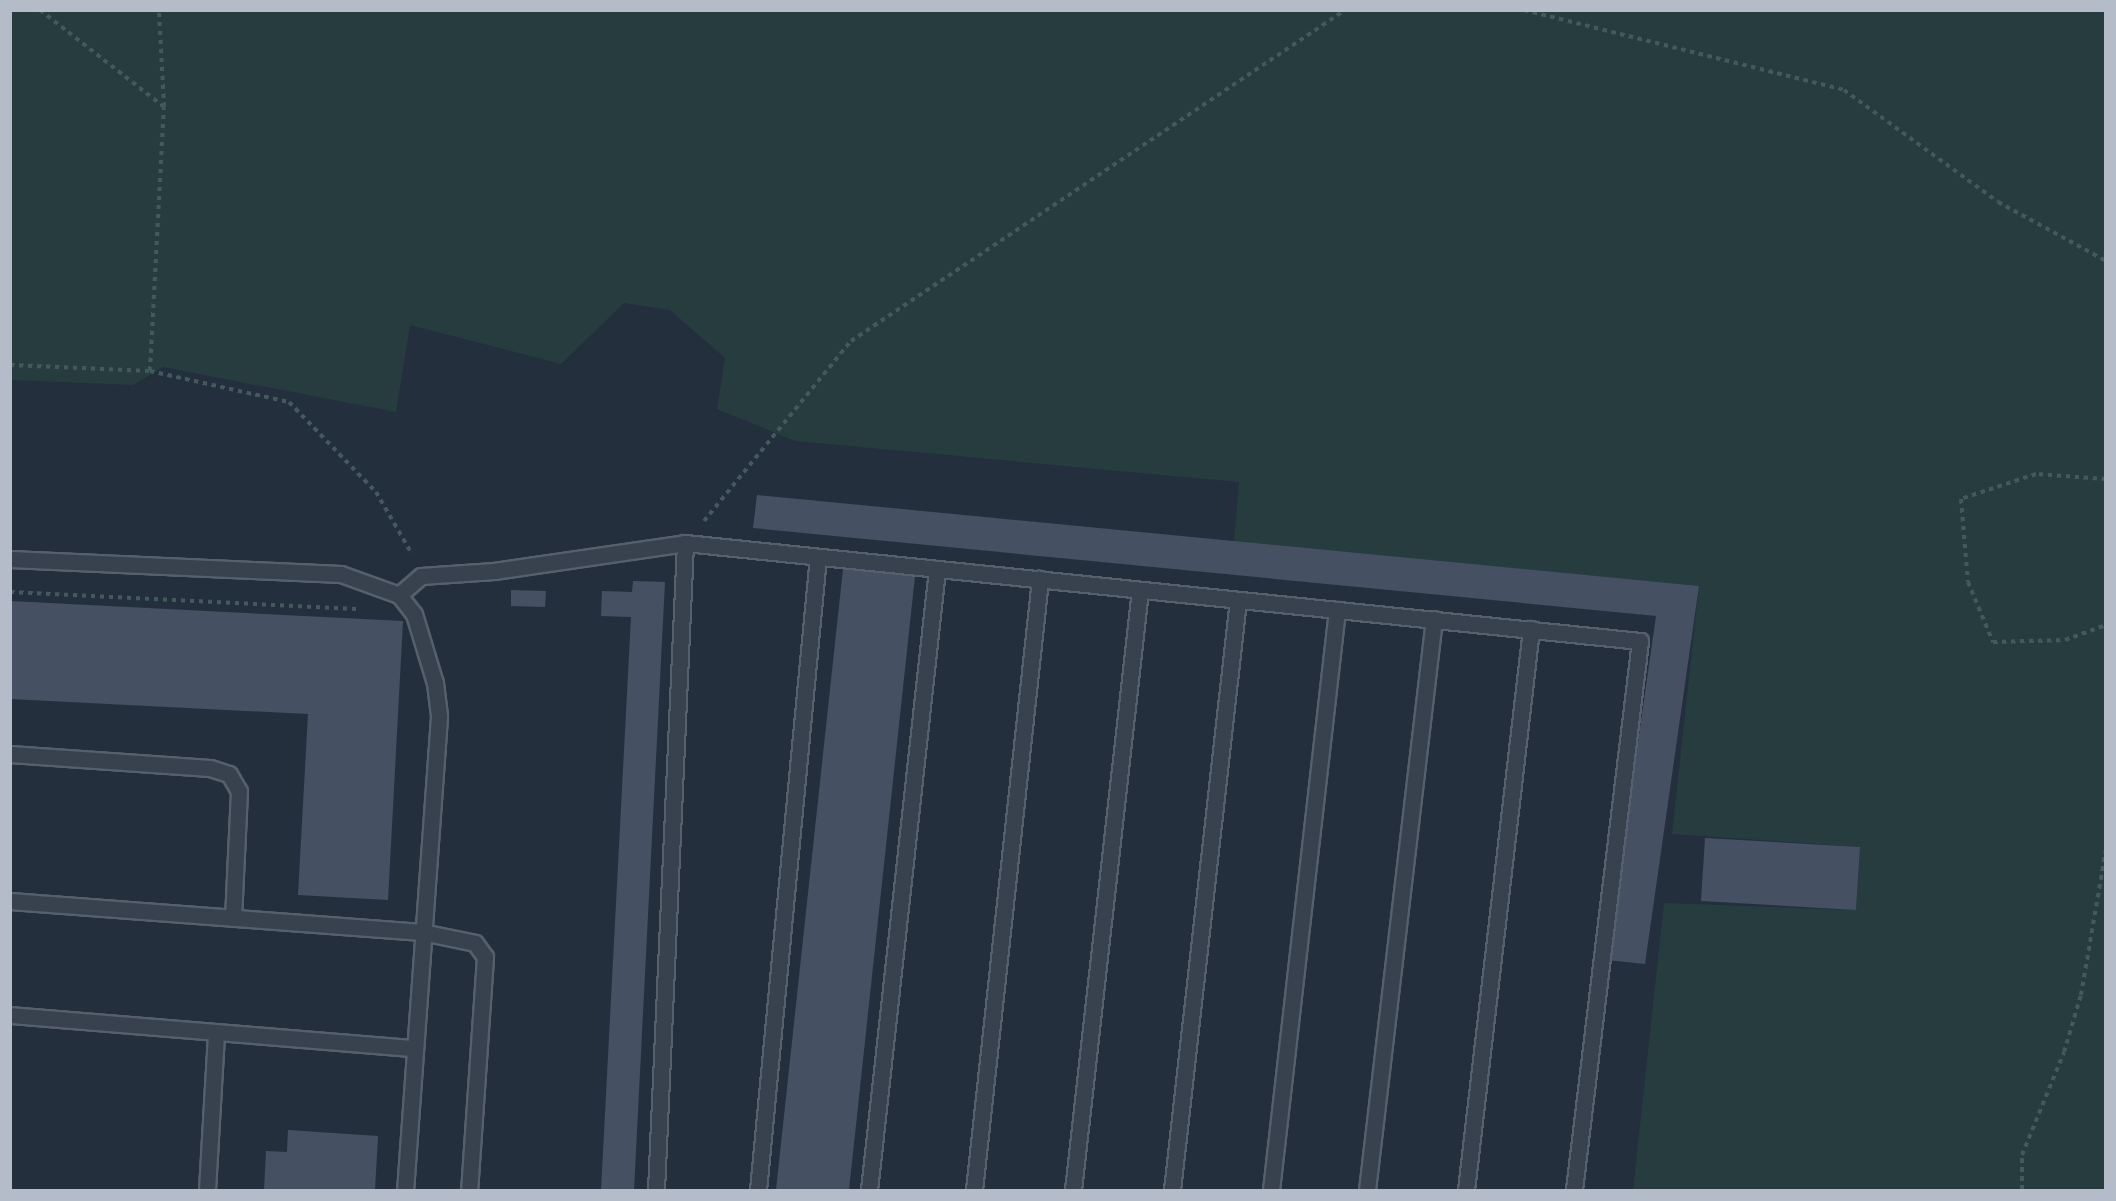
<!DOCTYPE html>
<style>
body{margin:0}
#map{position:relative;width:2116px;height:1201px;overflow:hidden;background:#242f3e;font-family:Montserrat,sans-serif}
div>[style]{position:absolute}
.green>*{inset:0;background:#263c3f}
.building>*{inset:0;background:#455162}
.path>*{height:4px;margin-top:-2px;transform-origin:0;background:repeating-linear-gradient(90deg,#44595c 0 4.5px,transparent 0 9px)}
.roads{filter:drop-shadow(2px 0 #565f6c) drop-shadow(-2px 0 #565f6c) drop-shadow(0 2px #565f6c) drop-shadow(0 -2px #565f6c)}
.lane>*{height:15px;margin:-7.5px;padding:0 7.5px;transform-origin:7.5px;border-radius:7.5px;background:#38414e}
span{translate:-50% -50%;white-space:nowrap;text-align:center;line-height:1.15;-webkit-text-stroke:4.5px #1d2633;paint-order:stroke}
.frame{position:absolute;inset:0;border:12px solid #b4bcc9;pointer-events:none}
</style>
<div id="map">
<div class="green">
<i style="clip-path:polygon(11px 11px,2105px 11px,2105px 1190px,1633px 1190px,1664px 903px,1856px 910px,1860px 847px,1672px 834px,1699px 586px,1234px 542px,1239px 482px,795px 441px,717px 409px,725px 358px,670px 310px,624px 303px,561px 364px,410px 325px,396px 412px,163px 367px,133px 385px,11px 380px)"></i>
</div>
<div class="building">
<i style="clip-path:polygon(757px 495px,1699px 586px,1645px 964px,1607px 960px,1656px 616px,753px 528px)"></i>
<i style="clip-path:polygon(843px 569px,915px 576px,849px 1190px,776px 1190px)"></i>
<i style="clip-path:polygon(633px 581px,665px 582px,634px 1190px,601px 1190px,631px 617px,601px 616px,602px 591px,632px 592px)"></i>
<i style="clip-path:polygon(511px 590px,546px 591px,545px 607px,511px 606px)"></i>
<i style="clip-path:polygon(10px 601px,403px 621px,388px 900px,298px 895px,308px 714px,10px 699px)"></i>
<i style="clip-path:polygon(1705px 838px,1860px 847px,1856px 910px,1701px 901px)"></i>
<i style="clip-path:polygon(288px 1130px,378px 1136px,375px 1190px,264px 1190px,266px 1151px,287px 1152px)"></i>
</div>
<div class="path">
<i style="left:40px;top:10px;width:157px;rotate:38deg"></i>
<i style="left:1524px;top:10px;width:330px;rotate:14deg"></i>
<i style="left:1844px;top:90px;width:190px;rotate:36deg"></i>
<i style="left:1998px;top:202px;width:123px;rotate:28.6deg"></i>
<i style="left:10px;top:365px;width:140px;rotate:2.5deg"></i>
<i style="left:150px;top:371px;width:142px;rotate:12.6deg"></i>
<i style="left:289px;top:402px;width:125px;rotate:46deg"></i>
<i style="left:376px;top:492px;width:72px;rotate:59.9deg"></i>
<i style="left:150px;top:371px;width:264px;rotate:-87deg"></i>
<i style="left:164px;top:107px;width:97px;rotate:-93deg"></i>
<i style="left:2106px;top:479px;width:70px;rotate:-175.9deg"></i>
<i style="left:2036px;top:474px;width:79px;rotate:161.6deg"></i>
<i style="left:1961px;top:499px;width:83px;rotate:85.2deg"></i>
<i style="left:1968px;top:582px;width:65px;rotate:67.4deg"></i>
<i style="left:1993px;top:642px;width:72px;rotate:-1.6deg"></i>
<i style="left:2065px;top:640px;width:44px;rotate:-20.1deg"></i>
<i style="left:704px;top:521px;width:232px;rotate:-50.8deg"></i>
<i style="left:851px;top:341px;width:595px;rotate:-33.82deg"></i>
<i style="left:10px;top:592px;width:351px;rotate:2.8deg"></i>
<i style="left:2022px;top:1190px;width:35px;rotate:-90deg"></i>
<i style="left:2022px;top:1155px;width:111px;rotate:-67.8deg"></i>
<i style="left:2064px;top:1052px;width:59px;rotate:-73.4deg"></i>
<i style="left:2081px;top:995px;width:149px;rotate:-80.3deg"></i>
</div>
<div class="roads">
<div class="lane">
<i style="left:10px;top:559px;width:331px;rotate:2.6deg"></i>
<i style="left:341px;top:574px;width:62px;rotate:19.9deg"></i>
<i style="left:399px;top:595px;width:24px;rotate:52deg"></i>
<i style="left:414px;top:614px;width:72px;rotate:73.1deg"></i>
<i style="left:435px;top:683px;width:34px;rotate:83deg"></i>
<i style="left:439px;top:717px;width:474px;rotate:94.1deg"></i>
<i style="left:399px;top:595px;width:29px;rotate:-41deg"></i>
<i style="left:421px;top:576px;width:73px;rotate:-3.9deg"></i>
<i style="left:494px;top:571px;width:193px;rotate:-8.3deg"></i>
<i style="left:685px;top:543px;width:960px;rotate:5.86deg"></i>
<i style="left:1640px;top:641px;width:553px;rotate:96.86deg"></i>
<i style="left:10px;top:754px;width:200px;rotate:4deg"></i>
<i style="left:210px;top:768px;width:20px;rotate:18deg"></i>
<i style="left:229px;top:774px;width:20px;rotate:60deg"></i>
<i style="left:239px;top:791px;width:127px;rotate:92.7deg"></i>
<i style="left:10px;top:901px;width:413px;rotate:4.3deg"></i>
<i style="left:422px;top:932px;width:54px;rotate:11.7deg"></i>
<i style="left:475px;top:943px;width:17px;rotate:54deg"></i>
<i style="left:485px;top:957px;width:234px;rotate:93.9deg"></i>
<i style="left:10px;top:1015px;width:404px;rotate:4.7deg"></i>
<i style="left:207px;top:1190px;width:158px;rotate:-86.7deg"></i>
<i style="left:656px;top:1190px;width:648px;rotate:-87.43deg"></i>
<i style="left:758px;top:1190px;width:636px;rotate:-84.59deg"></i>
<i style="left:869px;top:1190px;width:625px;rotate:-83.75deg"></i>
<i style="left:974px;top:1190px;width:615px;rotate:-83.83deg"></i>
<i style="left:1073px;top:1190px;width:604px;rotate:-83.63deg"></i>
<i style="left:1172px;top:1190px;width:594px;rotate:-83.62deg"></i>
<i style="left:1271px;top:1190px;width:584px;rotate:-83.51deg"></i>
<i style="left:1367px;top:1190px;width:575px;rotate:-83.31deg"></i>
<i style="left:1466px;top:1190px;width:565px;rotate:-83.39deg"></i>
</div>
</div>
<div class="frame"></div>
</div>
